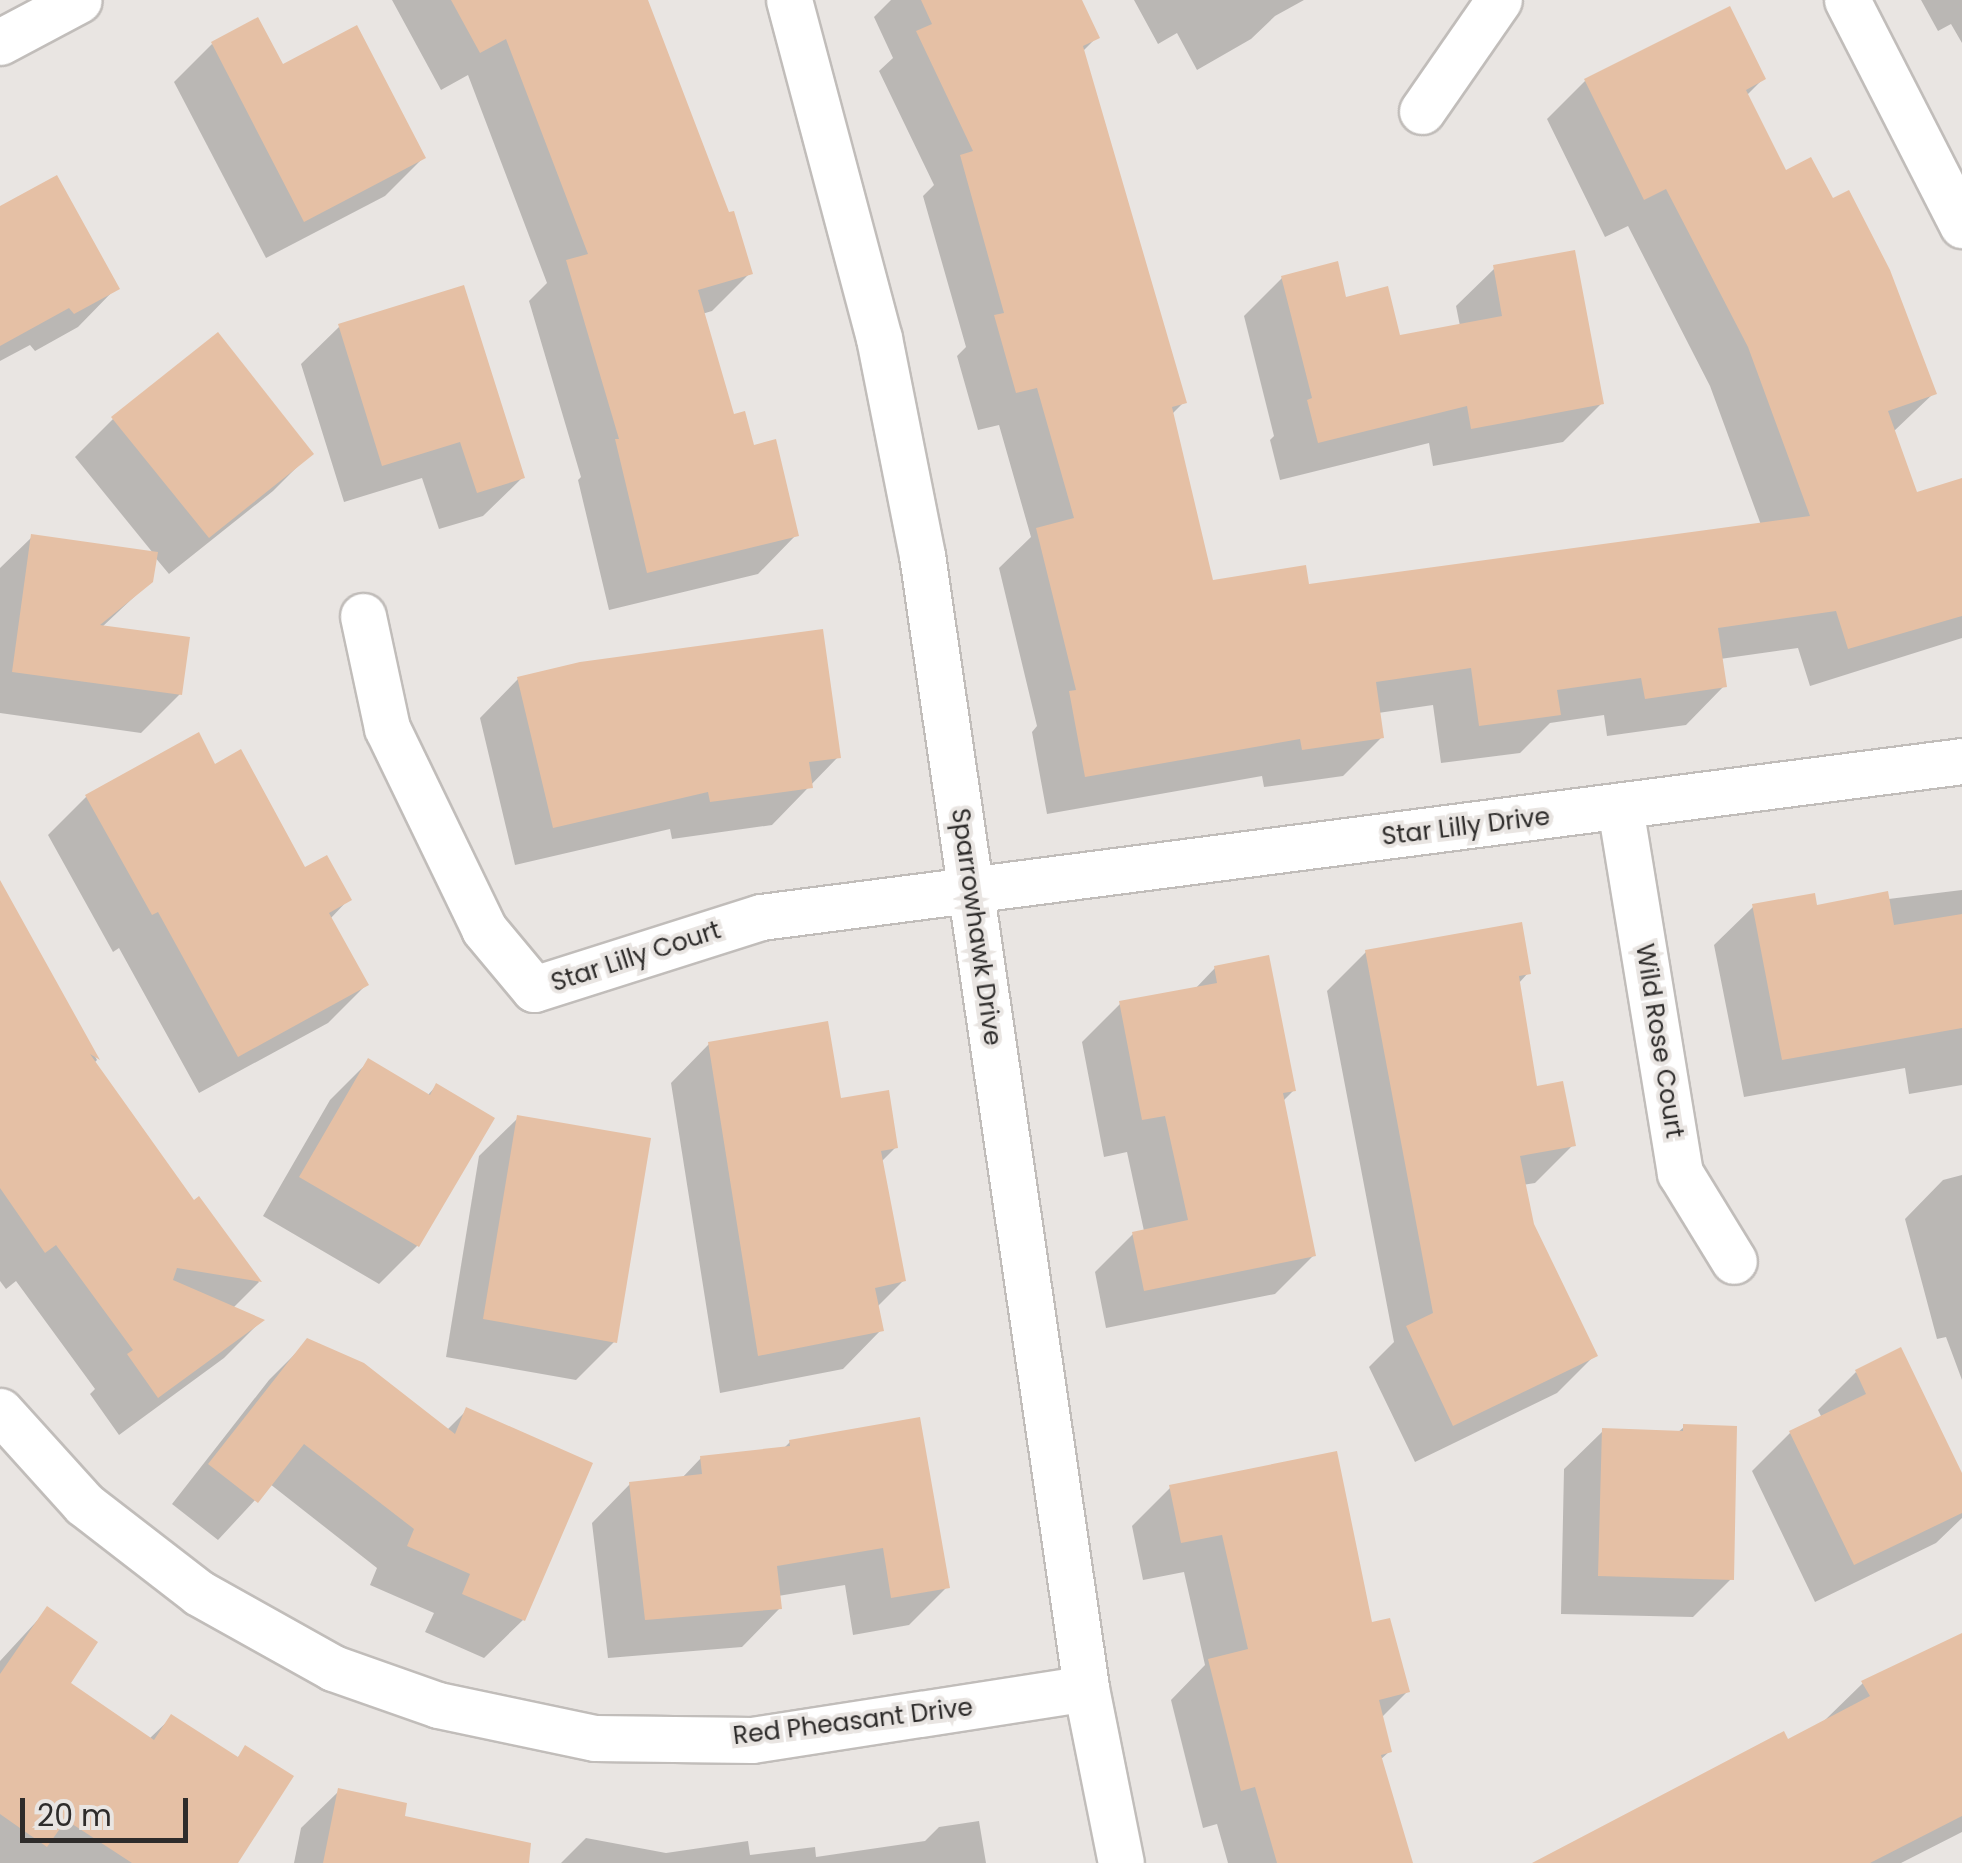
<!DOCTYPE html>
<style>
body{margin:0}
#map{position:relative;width:1962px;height:1863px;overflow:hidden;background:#e9e5e2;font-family:Poppins,sans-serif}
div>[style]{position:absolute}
.shadow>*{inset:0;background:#0003}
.building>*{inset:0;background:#e5c0a5}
.roads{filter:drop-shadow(2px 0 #c1bdba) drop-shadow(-2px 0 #c1bdba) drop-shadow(0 2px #c1bdba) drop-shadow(0 -2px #c1bdba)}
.minor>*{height:45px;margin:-22.5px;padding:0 22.5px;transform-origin:22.5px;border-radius:22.5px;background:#fff}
span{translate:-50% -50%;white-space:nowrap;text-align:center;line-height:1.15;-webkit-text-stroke:8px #e9e5e2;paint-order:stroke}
.street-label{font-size:25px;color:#2e2c2b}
.scale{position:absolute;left:20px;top:1798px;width:168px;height:45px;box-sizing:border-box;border:5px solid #2e2c2b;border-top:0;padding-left:12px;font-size:30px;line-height:35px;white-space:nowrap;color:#2e2c2b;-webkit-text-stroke:8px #e9e5e2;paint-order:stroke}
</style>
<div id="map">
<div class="shadow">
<i style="clip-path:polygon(392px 0,619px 0,750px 273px,712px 311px,702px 314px,732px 417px,796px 535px,758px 574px,609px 610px,578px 480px,581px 477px,529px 301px,547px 283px,468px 75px,441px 90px)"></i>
<i style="clip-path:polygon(891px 0,1079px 0,1097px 37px,1082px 52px,1184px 402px,1171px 415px,1211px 583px,1307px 587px,1761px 525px,1710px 386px,1628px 226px,1605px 237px,1547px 119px,1585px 81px,1763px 79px,1746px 96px,1785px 173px,1934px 393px,1893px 432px,1916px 495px,1962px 492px,1962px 638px,1810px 686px,1798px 648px,1720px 659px,1724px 686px,1686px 725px,1607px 736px,1604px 715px,1550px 723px,1520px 753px,1441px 763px,1433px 705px,1378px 713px,1382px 737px,1343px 776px,1264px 787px,1262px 776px,1047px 814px,1032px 732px,1037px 726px,999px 568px,1031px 537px,999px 425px,978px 430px,957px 356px,966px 347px,923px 196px,934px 185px,879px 71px,893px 58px,874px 17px)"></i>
<i style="clip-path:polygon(1134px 0,1304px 0,1275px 16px,1251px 39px,1197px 70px,1177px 33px,1158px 44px)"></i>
<i style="clip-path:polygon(1921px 0,1962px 0,1962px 43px,1951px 24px,1938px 31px)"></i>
<i style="clip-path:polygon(212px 44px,282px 67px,423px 158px,385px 196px,266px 258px,174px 82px)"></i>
<i style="clip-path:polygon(0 209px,116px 288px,78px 327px,35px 351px,30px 345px,0 361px)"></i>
<i style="clip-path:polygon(1495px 268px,1602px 403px,1563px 442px,1433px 466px,1429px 443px,1280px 480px,1270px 440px,1274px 436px,1244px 316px,1282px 278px,1344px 300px,1398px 337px,1460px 326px,1456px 306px)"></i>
<i style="clip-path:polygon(340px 326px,522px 478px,483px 516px,439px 529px,422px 478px,344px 502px,301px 364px)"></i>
<i style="clip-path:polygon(113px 419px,311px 453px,273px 491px,169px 574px,154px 556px,151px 581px,102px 627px,180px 694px,141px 733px,0 713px,0 568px,32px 537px,153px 553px,75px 457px)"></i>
<i style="clip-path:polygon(518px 679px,838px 757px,772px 825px,672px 839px,670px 829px,515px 865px,480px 718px)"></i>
<i style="clip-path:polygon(198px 736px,214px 767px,304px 870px,349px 899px,330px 919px,366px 985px,328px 1023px,199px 1093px,119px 948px,113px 952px,48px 835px,86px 797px)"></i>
<i style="clip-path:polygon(0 886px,97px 1060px,94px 1063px,194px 1204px,199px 1200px,259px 1282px,233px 1308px,261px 1321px,224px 1358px,119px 1435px,90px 1394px,95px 1389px,16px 1281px,6px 1289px,0 1281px)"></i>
<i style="clip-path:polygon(1962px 890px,1962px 1085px,1909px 1094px,1905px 1068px,1744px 1097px,1714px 945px,1753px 907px,1815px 908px)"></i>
<i style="clip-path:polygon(1366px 952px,1528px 973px,1518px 984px,1535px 1089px,1573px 1145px,1535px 1183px,1523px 1185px,1531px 1224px,1595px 1355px,1557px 1393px,1415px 1462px,1369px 1367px,1394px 1342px,1327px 991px)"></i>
<i style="clip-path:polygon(1215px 968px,1294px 1090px,1282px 1102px,1313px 1256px,1275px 1294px,1106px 1328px,1095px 1272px,1133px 1234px,1144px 1231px,1127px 1152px,1104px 1157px,1082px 1042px,1121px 1003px,1194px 990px)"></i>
<i style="clip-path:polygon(709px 1044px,839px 1101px,896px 1147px,881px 1162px,903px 1281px,877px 1307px,881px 1330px,843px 1369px,720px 1393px,671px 1083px)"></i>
<i style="clip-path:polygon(368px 1062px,427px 1096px,436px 1086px,417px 1246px,379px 1284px,263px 1216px,330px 1100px)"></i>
<i style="clip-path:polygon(518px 1118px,614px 1342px,576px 1380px,446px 1357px,479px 1156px)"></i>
<i style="clip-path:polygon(1962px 1175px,1962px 1380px,1946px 1337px,1937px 1339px,1905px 1219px,1943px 1180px)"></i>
<i style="clip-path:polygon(308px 1341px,446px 1431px,467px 1410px,523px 1620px,484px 1658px,425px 1632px,434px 1613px,370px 1585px,377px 1568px,270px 1484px,218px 1540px,172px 1504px,269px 1380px)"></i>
<i style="clip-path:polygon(1856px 1372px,1962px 1479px,1962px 1518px,1936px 1543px,1815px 1602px,1752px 1471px,1790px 1433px,1822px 1418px,1818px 1410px)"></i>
<i style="clip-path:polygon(1684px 1427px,1731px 1579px,1693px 1617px,1561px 1614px,1564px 1469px,1603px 1431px,1677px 1433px)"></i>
<i style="clip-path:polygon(790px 1442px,947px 1587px,909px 1625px,853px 1635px,845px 1585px,778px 1596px,780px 1608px,742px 1647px,608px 1658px,592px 1523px,630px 1484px,681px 1479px,701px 1458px,783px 1449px)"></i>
<i style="clip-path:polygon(1170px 1488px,1370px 1625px,1407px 1692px,1381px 1718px,1390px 1751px,1380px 1760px,1412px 1863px,1228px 1863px,1217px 1824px,1203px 1828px,1171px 1700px,1205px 1665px,1184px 1572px,1143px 1580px,1132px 1526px)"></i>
<i style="clip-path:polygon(47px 1610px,68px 1683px,149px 1739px,172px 1717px,236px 1759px,246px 1749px,235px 1863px,0 1863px,0 1661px)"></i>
<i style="clip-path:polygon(1962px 1635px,1962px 1832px,1901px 1863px,1537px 1863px,1787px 1742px,1824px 1721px,1863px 1683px)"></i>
<i style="clip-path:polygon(339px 1791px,402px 1818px,460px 1863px,294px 1863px,301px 1828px)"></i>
<i style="clip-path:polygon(979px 1821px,986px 1863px,561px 1863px,586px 1838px,666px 1853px,748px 1841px,750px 1855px,815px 1847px,816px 1857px,925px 1841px,939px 1827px)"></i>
</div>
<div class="building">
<i style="clip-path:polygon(451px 0,648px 0,729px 212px,734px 211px,753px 274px,698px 290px,734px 414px,745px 411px,754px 445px,776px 439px,799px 536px,647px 573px,615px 439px,619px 439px,566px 260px,588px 254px,506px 39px,480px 53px)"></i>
<i style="clip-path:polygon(921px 0,1082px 0,1100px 38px,1083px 46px,1187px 403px,1172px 407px,1213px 580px,1306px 565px,1309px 584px,1810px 516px,1748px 347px,1666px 189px,1644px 200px,1584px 79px,1730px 6px,1766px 79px,1746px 90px,1786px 170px,1811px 157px,1833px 198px,1849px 190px,1890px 270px,1937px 394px,1888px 411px,1917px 492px,1962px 478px,1962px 616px,1848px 649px,1836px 611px,1718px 628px,1727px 687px,1645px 699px,1641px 678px,1557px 690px,1561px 715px,1479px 726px,1471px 668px,1376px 682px,1384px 738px,1302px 750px,1300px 739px,1085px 777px,1069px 691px,1076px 690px,1036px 528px,1074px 518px,1037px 388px,1016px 393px,994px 315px,1004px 313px,960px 155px,973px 151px,916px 31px,932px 24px)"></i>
<i style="clip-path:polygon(258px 17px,283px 64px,357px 25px,426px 158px,304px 222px,211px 42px)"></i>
<i style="clip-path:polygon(57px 175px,120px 289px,74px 314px,69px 308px,0 346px,0 206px)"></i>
<i style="clip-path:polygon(1575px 250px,1604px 404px,1471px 429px,1467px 406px,1318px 443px,1307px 400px,1312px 398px,1281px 276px,1338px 261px,1346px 297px,1388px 286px,1400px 335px,1502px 316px,1493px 265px)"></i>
<i style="clip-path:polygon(464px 285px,525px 478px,477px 493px,460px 442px,382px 466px,338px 324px)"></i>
<i style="clip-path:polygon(218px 332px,314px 454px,209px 538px,111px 417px)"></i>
<i style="clip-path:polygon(31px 534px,158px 552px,153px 582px,100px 625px,190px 637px,182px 695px,12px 672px)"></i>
<i style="clip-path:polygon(823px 629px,841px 758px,809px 762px,813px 788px,710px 802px,708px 792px,553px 828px,517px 677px,580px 662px)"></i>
<i style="clip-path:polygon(199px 732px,215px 764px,241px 749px,305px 867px,327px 855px,352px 900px,329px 913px,369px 985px,238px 1057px,158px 912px,152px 915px,85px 795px)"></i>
<i style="clip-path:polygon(0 880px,100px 1060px,90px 1054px,194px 1200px,199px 1196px,262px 1282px,177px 1268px,173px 1280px,265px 1320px,158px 1398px,127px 1354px,133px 1350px,56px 1245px,45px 1253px,0 1188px)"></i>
<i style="clip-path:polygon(1888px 891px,1894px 925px,1962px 914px,1962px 1028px,1782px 1060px,1752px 904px,1815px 893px,1817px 905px)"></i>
<i style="clip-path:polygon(1522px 922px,1531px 974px,1519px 976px,1537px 1086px,1563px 1081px,1576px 1146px,1520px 1156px,1534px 1224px,1598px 1356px,1453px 1426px,1406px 1326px,1433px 1313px,1365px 950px)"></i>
<i style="clip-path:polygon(1269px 955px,1296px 1091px,1283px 1093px,1316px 1256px,1144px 1291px,1132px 1232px,1188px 1220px,1165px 1116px,1142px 1120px,1119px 1001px,1217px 983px,1214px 966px)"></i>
<i style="clip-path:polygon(828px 1021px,841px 1098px,889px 1090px,898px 1148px,881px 1151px,906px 1281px,875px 1288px,884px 1331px,758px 1356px,708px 1042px)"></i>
<i style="clip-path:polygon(368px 1058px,430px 1095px,436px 1083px,495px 1118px,419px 1247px,299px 1177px)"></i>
<i style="clip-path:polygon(517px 1115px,651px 1138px,617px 1343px,483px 1319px)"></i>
<i style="clip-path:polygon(307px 1338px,364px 1363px,455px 1434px,466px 1407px,593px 1463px,525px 1621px,462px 1594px,470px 1574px,407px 1546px,414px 1529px,304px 1444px,258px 1503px,208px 1464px)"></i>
<i style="clip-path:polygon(1901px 1347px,1962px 1473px,1962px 1513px,1854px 1565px,1789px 1431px,1866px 1394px,1855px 1370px)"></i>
<i style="clip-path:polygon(920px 1417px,950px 1588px,891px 1598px,883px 1548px,777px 1566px,782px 1609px,645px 1620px,629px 1482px,702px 1474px,700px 1456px,790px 1446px,789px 1440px)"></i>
<i style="clip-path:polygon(1683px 1424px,1737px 1426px,1734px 1580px,1598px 1576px,1602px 1428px,1683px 1431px)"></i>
<i style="clip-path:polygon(1337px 1451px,1372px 1622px,1390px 1618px,1410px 1692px,1379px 1700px,1392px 1752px,1381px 1755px,1413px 1863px,1277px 1863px,1255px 1787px,1241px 1791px,1208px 1659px,1248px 1649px,1222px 1535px,1181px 1543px,1169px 1485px)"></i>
<i style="clip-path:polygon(47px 1606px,98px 1642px,71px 1683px,154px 1740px,171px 1714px,238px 1757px,245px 1745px,294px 1776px,238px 1863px,132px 1863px,66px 1820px,47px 1847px,0 1814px,0 1674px)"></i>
<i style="clip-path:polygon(1962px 1633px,1962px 1816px,1870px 1863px,1532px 1863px,1784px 1731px,1788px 1739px,1870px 1696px,1861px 1681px)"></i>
<i style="clip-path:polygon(338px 1788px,407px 1803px,405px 1816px,531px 1843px,529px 1863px,323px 1863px)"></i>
</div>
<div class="roads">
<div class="minor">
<i style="left:789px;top:0;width:350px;rotate:75.1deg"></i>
<i style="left:879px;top:338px;width:221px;rotate:78.8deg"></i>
<i style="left:922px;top:555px;width:1145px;rotate:81.76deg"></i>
<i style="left:1086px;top:1688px;width:178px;rotate:78.7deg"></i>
<i style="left:1847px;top:0;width:253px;rotate:62.9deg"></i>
<i style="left:0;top:42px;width:89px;rotate:-28deg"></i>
<i style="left:1422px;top:111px;width:135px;rotate:-55.3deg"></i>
<i style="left:363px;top:616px;width:115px;rotate:77.9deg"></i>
<i style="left:387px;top:728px;width:223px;rotate:64.2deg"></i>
<i style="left:484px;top:929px;width:78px;rotate:50.2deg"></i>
<i style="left:534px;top:989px;width:238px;rotate:-17.6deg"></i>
<i style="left:761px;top:917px;width:1211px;rotate:-7.4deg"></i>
<i style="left:1620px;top:807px;width:371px;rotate:80.7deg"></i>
<i style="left:1680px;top:1173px;width:103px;rotate:58.5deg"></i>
<i style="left:0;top:1411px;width:125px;rotate:47.9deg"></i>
<i style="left:84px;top:1504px;width:145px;rotate:37.7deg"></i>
<i style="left:199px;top:1593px;width:154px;rotate:29.2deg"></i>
<i style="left:333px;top:1668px;width:111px;rotate:19.4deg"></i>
<i style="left:438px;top:1705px;width:160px;rotate:11.9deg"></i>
<i style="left:595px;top:1738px;width:157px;rotate:0.7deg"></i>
<i style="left:752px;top:1740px;width:338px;rotate:-8.8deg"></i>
</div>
</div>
<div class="street-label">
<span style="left:1466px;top:827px;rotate:-7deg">Star Lilly Drive</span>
<span style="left:976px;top:927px;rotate:82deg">Sparrowhawk Drive</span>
<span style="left:636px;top:957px;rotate:-18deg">Star Lilly Court</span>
<span style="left:1659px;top:1041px;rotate:81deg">Wild Rose Court</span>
<span style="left:853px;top:1722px;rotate:-7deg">Red Pheasant Drive</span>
</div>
<div class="scale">20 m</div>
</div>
